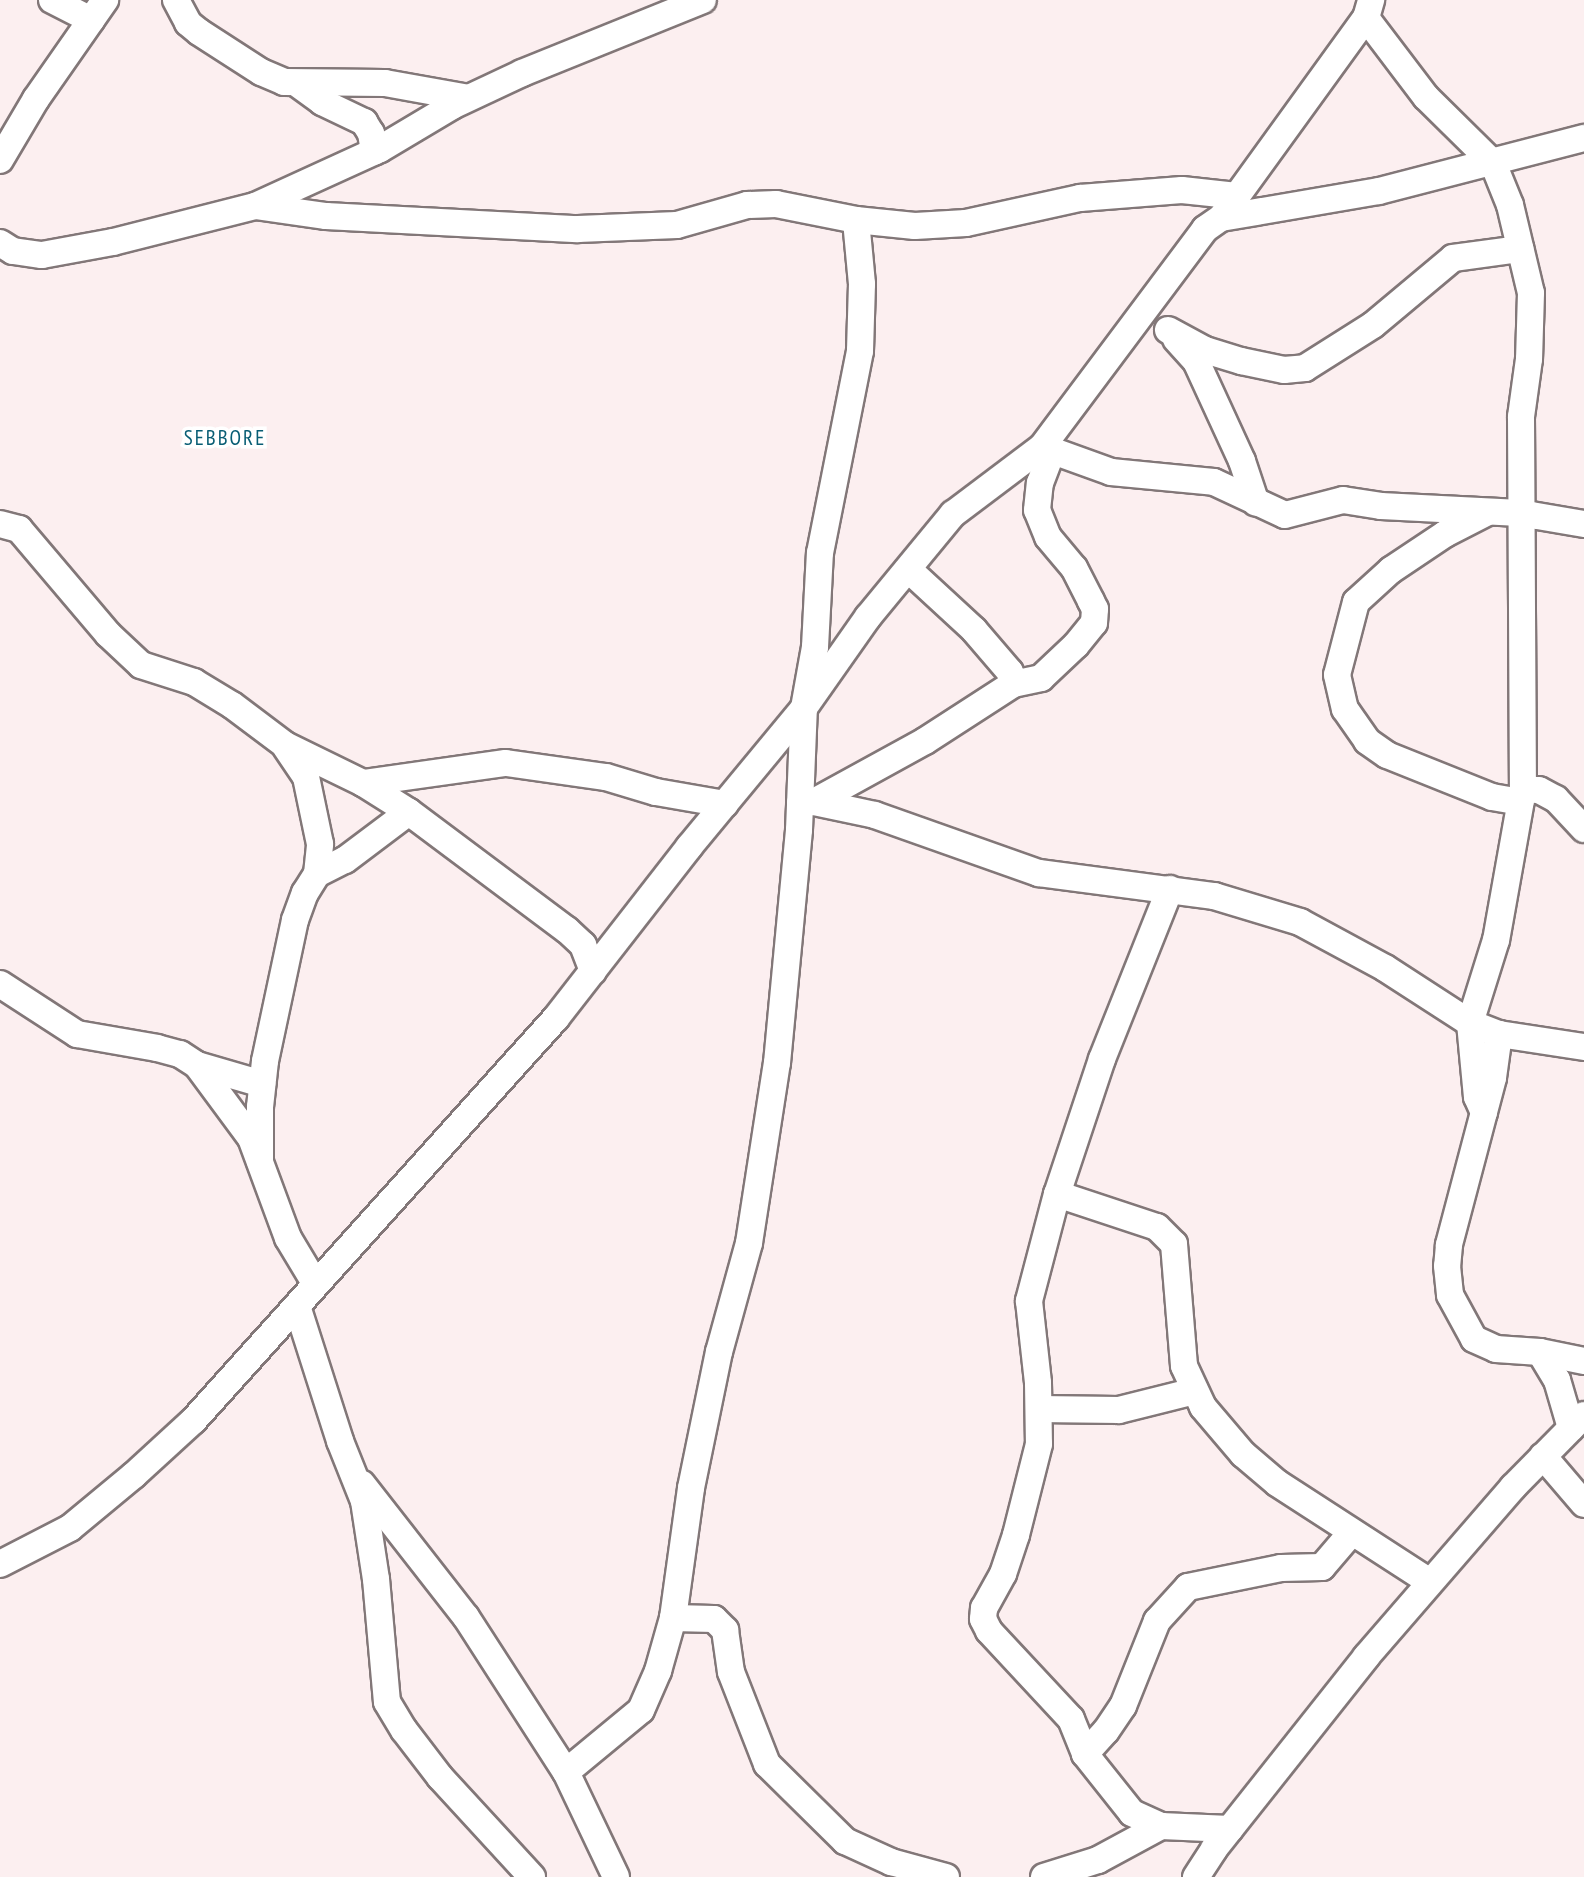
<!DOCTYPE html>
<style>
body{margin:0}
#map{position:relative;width:1584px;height:1877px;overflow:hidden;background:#fceff0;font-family:"PT Sans Narrow",sans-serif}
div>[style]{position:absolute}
.roads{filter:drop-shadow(2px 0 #827778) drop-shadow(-2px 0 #827778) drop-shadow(0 2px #827778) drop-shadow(0 -2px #827778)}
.minor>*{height:26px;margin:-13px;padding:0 13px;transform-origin:13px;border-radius:13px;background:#fff}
span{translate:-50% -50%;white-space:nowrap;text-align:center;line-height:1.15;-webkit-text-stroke:7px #fff;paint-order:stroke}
.quarter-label{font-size:21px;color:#085d74;letter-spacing:2px}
</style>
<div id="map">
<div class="roads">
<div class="minor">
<i style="left:52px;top:0;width:44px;rotate:27.1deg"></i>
<i style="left:176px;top:0;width:26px;rotate:62deg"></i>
<i style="left:188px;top:23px;width:14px;rotate:39deg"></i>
<i style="left:199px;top:32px;width:74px;rotate:32.8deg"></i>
<i style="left:261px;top:72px;width:25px;rotate:23deg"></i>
<i style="left:284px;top:82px;width:101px;rotate:0.6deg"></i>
<i style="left:385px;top:83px;width:84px;rotate:10.2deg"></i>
<i style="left:1366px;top:18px;width:99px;rotate:52.8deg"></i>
<i style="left:1426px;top:97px;width:94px;rotate:44.6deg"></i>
<i style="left:1493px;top:163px;width:45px;rotate:68deg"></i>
<i style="left:1510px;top:205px;width:90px;rotate:76.6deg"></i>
<i style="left:1531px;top:293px;width:66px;rotate:91.7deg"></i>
<i style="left:1529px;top:359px;width:59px;rotate:97.9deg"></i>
<i style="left:1521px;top:417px;width:372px;rotate:89.7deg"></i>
<i style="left:1523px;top:789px;width:153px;rotate:100.1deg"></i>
<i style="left:1496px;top:940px;width:87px;rotate:107.4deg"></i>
<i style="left:1470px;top:1023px;width:74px;rotate:84.6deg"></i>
<i style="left:1477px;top:1097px;width:17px;rotate:66deg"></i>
<i style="left:299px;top:85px;width:29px;rotate:36deg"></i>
<i style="left:322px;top:102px;width:47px;rotate:25.5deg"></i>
<i style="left:364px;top:122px;width:13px;rotate:58deg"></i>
<i style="left:371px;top:133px;width:19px;rotate:81deg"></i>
<i style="left:0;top:160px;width:71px;rotate:-59.5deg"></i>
<i style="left:36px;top:99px;width:121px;rotate:-55.1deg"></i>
<i style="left:255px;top:206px;width:72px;rotate:8deg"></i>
<i style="left:326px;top:216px;width:252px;rotate:3deg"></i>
<i style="left:578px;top:229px;width:99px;rotate:-2.3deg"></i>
<i style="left:677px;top:225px;width:73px;rotate:-15.9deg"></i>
<i style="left:747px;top:205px;width:29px;rotate:-2deg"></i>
<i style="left:776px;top:204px;width:82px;rotate:11.3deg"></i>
<i style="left:856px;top:220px;width:59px;rotate:5.8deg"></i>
<i style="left:915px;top:226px;width:51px;rotate:-3.4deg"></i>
<i style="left:966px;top:223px;width:117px;rotate:-12.4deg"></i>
<i style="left:1080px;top:198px;width:102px;rotate:-4.5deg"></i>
<i style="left:1182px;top:190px;width:55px;rotate:6.2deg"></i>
<i style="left:1221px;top:218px;width:160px;rotate:-9.7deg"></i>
<i style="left:1379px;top:191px;width:212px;rotate:-14.5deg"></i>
<i style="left:0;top:243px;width:15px;rotate:32deg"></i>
<i style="left:13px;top:251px;width:29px;rotate:8deg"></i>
<i style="left:42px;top:255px;width:72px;rotate:-10.4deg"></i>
<i style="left:113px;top:242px;width:146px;rotate:-14.2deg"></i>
<i style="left:255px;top:206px;width:137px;rotate:-24.5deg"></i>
<i style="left:380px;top:149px;width:84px;rotate:-30.8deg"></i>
<i style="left:452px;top:106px;width:77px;rotate:-25.2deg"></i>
<i style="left:522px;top:73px;width:195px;rotate:-22deg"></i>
<i style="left:1168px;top:330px;width:42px;rotate:28.4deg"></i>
<i style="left:1205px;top:350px;width:38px;rotate:17deg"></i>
<i style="left:1241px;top:361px;width:44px;rotate:11.8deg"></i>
<i style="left:1284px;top:370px;width:21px;rotate:-5deg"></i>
<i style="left:1305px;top:368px;width:80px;rotate:-32.3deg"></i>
<i style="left:1373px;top:325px;width:104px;rotate:-39.9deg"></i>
<i style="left:1453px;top:258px;width:68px;rotate:-7.7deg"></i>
<i style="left:1176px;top:339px;width:30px;rotate:48deg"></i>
<i style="left:1196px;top:361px;width:110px;rotate:65.3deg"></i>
<i style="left:1242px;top:461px;width:44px;rotate:71.6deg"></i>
<i style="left:1042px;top:447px;width:73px;rotate:19.9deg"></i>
<i style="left:1111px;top:472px;width:103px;rotate:5.5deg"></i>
<i style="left:1214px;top:482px;width:78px;rotate:24.9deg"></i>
<i style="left:1285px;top:515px;width:60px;rotate:-14.5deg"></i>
<i style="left:1343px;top:500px;width:38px;rotate:9deg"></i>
<i style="left:1381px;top:506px;width:139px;rotate:2.9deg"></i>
<i style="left:1520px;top:513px;width:65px;rotate:9.8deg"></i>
<i style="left:1486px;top:513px;width:46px;rotate:152.9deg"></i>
<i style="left:1445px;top:534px;width:65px;rotate:146.3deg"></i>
<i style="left:1391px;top:570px;width:47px;rotate:137.6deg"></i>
<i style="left:1356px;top:602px;width:75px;rotate:104.6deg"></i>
<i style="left:1337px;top:675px;width:35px;rotate:77deg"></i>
<i style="left:1345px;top:709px;width:39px;rotate:55deg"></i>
<i style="left:1367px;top:741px;width:24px;rotate:35deg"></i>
<i style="left:1387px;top:755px;width:113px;rotate:21.8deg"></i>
<i style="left:1492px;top:797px;width:29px;rotate:10deg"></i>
<i style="left:0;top:524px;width:20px;rotate:15deg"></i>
<i style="left:19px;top:529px;width:138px;rotate:49.7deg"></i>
<i style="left:108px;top:634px;width:45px;rotate:43.2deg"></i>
<i style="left:141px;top:665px;width:56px;rotate:17.8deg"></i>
<i style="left:194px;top:682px;width:44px;rotate:31.2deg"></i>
<i style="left:232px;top:705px;width:66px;rotate:37deg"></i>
<i style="left:285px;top:745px;width:87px;rotate:26deg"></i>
<i style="left:363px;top:783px;width:54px;rotate:32.2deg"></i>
<i style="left:409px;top:812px;width:197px;rotate:36.8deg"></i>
<i style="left:567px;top:930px;width:22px;rotate:43deg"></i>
<i style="left:583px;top:945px;width:28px;rotate:69deg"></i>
<i style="left:908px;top:569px;width:90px;rotate:42.7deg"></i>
<i style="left:974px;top:630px;width:55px;rotate:49.4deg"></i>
<i style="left:1010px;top:672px;width:12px;rotate:76deg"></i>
<i style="left:363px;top:783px;width:144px;rotate:-8deg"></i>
<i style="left:506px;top:763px;width:101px;rotate:8deg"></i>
<i style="left:606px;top:777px;width:52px;rotate:16.7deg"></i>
<i style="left:656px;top:792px;width:70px;rotate:9.9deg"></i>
<i style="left:1523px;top:789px;width:16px;rotate:4deg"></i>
<i style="left:1539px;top:790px;width:19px;rotate:28deg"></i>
<i style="left:1556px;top:799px;width:41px;rotate:47deg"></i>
<i style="left:814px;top:802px;width:127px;rotate:-28.8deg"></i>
<i style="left:925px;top:741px;width:105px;rotate:-32.9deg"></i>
<i style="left:1013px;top:684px;width:29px;rotate:-12deg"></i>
<i style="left:1041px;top:678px;width:48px;rotate:-43.3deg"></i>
<i style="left:1076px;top:645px;width:28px;rotate:-51deg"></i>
<i style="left:1094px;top:623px;width:14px;rotate:-86deg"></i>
<i style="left:1095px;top:609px;width:9px;rotate:-117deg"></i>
<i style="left:1091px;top:601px;width:37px;rotate:-117deg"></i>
<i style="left:1074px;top:568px;width:40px;rotate:-130deg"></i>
<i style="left:1048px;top:537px;width:29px;rotate:-112deg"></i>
<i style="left:1037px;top:510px;width:27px;rotate:-84deg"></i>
<i style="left:1040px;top:483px;width:33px;rotate:-69deg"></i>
<i style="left:800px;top:803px;width:14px;rotate:-4deg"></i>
<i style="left:814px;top:802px;width:62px;rotate:12deg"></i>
<i style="left:875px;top:815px;width:174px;rotate:19.5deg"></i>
<i style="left:1039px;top:873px;width:177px;rotate:7.5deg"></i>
<i style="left:1214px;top:896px;width:90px;rotate:16.8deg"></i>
<i style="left:1300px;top:922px;width:97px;rotate:28.4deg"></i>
<i style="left:1385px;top:968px;width:101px;rotate:32.9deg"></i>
<i style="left:1470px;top:1023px;width:31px;rotate:21deg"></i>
<i style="left:1499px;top:1034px;width:86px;rotate:8.7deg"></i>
<i style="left:317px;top:874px;width:31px;rotate:-27deg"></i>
<i style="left:345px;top:860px;width:80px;rotate:-36.9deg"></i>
<i style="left:1170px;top:889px;width:183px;rotate:111.8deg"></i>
<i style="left:1102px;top:1059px;width:142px;rotate:108.4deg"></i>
<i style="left:1057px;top:1194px;width:111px;rotate:104.7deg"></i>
<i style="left:1029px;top:1301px;width:82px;rotate:83.7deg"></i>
<i style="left:1038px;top:1383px;width:61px;rotate:89.1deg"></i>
<i style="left:1039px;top:1444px;width:94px;rotate:104.2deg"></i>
<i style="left:1016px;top:1535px;width:41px;rotate:108.4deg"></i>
<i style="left:1003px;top:1574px;width:39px;rotate:119deg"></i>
<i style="left:984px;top:1608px;width:11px;rotate:95deg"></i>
<i style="left:983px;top:1619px;width:13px;rotate:63deg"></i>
<i style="left:989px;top:1631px;width:120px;rotate:47deg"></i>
<i style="left:1071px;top:1719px;width:38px;rotate:68deg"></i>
<i style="left:1085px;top:1754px;width:75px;rotate:51.5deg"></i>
<i style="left:1132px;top:1813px;width:32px;rotate:24deg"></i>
<i style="left:1161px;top:1826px;width:69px;rotate:2.5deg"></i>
<i style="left:0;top:984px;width:92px;rotate:33deg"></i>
<i style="left:77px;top:1034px;width:81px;rotate:9.9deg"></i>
<i style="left:157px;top:1048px;width:24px;rotate:15deg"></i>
<i style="left:180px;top:1054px;width:20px;rotate:33deg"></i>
<i style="left:197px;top:1065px;width:68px;rotate:16.3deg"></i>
<i style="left:1499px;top:1034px;width:44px;rotate:97.8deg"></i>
<i style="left:1493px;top:1078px;width:173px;rotate:104.8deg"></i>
<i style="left:1449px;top:1245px;width:21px;rotate:95deg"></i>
<i style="left:1447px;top:1266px;width:29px;rotate:84deg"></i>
<i style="left:1450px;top:1295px;width:50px;rotate:61.4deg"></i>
<i style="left:1474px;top:1339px;width:24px;rotate:24deg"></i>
<i style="left:1496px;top:1349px;width:44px;rotate:3.9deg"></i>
<i style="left:1540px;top:1352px;width:45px;rotate:11.6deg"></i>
<i style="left:197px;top:1065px;width:91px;rotate:53.5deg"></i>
<i style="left:251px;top:1138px;width:107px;rotate:69.7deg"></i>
<i style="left:288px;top:1238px;width:52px;rotate:59deg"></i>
<i style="left:260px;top:1161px;width:54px;rotate:-90deg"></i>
<i style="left:260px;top:1107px;width:46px;rotate:-83.8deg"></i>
<i style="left:265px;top:1061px;width:144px;rotate:-78deg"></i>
<i style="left:295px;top:920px;width:29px;rotate:-70deg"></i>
<i style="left:305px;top:893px;width:22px;rotate:-58deg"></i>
<i style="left:317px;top:874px;width:30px;rotate:-84deg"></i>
<i style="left:320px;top:844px;width:68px;rotate:-101.8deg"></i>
<i style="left:306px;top:777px;width:36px;rotate:-124deg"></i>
<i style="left:1057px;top:1194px;width:105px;rotate:18.3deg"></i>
<i style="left:1157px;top:1227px;width:24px;rotate:45deg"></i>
<i style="left:1174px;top:1244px;width:122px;rotate:85.3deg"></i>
<i style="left:1184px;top:1366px;width:45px;rotate:65.1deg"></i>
<i style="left:1203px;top:1407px;width:62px;rotate:49.6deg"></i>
<i style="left:1243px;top:1454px;width:45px;rotate:40.5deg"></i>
<i style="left:1277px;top:1483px;width:182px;rotate:32.9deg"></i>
<i style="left:297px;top:1306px;width:142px;rotate:72.3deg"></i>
<i style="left:340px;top:1441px;width:65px;rotate:68.2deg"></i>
<i style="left:364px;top:1501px;width:79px;rotate:81.3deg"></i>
<i style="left:376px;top:1579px;width:123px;rotate:84.9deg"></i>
<i style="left:387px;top:1702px;width:33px;rotate:59deg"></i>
<i style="left:404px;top:1730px;width:59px;rotate:52.5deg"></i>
<i style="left:440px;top:1777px;width:136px;rotate:47.4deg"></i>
<i style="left:1540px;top:1352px;width:33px;rotate:59deg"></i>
<i style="left:1557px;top:1380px;width:50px;rotate:73.7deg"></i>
<i style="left:1039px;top:1409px;width:80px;rotate:0.7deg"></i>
<i style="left:1119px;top:1410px;width:78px;rotate:-14deg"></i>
<i style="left:1543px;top:1456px;width:63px;rotate:49.5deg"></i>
<i style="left:362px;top:1484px;width:169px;rotate:52deg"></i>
<i style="left:466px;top:1617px;width:184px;rotate:57.2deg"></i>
<i style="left:566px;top:1772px;width:116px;rotate:64.5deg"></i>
<i style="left:0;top:1564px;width:79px;rotate:-27.2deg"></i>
<i style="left:70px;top:1528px;width:83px;rotate:-39.6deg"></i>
<i style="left:134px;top:1475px;width:80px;rotate:-42.5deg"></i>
<i style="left:193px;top:1421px;width:542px;rotate:-47.99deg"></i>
<i style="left:556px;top:1018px;width:217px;rotate:-52.1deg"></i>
<i style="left:689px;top:847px;width:180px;rotate:-50.4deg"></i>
<i style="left:804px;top:708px;width:111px;rotate:-54.9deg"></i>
<i style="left:868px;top:617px;width:134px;rotate:-50.5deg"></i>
<i style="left:953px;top:514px;width:111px;rotate:-37deg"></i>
<i style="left:1042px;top:447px;width:272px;rotate:-53.2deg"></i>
<i style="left:1205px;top:229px;width:19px;rotate:-35deg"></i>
<i style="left:1221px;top:218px;width:247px;rotate:-54.1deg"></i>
<i style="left:1366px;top:18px;width:19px;rotate:-74deg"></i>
<i style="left:673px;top:1618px;width:41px;rotate:1.4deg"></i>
<i style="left:714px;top:1619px;width:16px;rotate:45deg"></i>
<i style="left:725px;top:1630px;width:42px;rotate:81.9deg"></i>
<i style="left:731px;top:1672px;width:99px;rotate:68.6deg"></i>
<i style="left:767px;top:1764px;width:110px;rotate:44.6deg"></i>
<i style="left:845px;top:1841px;width:51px;rotate:24.5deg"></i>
<i style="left:891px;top:1862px;width:57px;rotate:15.3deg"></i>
<i style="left:1085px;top:1754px;width:31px;rotate:-48deg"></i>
<i style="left:1106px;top:1731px;width:30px;rotate:-56deg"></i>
<i style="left:1123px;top:1706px;width:92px;rotate:-68.2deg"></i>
<i style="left:1157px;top:1621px;width:46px;rotate:-47.6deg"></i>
<i style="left:1188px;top:1587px;width:95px;rotate:-11.5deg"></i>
<i style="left:1281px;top:1568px;width:41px;rotate:-1.4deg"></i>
<i style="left:1322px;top:1567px;width:46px;rotate:-49.4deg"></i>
<i style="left:566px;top:1772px;width:97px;rotate:-39.6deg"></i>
<i style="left:641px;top:1710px;width:43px;rotate:-66.4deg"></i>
<i style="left:658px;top:1671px;width:55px;rotate:-74.2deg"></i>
<i style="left:673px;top:1618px;width:131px;rotate:-82.1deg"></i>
<i style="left:691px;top:1488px;width:139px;rotate:-78.4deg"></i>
<i style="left:719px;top:1352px;width:113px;rotate:-74.6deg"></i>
<i style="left:749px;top:1243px;width:182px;rotate:-81.2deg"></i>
<i style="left:777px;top:1063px;width:234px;rotate:-84.6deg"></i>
<i style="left:799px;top:830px;width:122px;rotate:-87.7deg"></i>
<i style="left:804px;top:708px;width:62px;rotate:-79.8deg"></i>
<i style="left:815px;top:647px;width:94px;rotate:-87deg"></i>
<i style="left:820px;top:553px;width:206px;rotate:-78.8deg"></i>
<i style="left:860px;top:351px;width:67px;rotate:-88.3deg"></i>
<i style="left:862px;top:284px;width:64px;rotate:-95.4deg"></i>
<i style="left:1044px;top:1877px;width:57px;rotate:-17.5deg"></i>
<i style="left:1098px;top:1860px;width:72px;rotate:-28.4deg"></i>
<i style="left:1196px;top:1877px;width:33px;rotate:-57deg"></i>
<i style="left:1214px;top:1849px;width:245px;rotate:-51.6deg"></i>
<i style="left:1366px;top:1657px;width:225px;rotate:-49.1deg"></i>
<i style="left:1513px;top:1487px;width:101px;rotate:-45.4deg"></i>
</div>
</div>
<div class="quarter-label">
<span style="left:225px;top:438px">SEBBORE</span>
</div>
</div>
